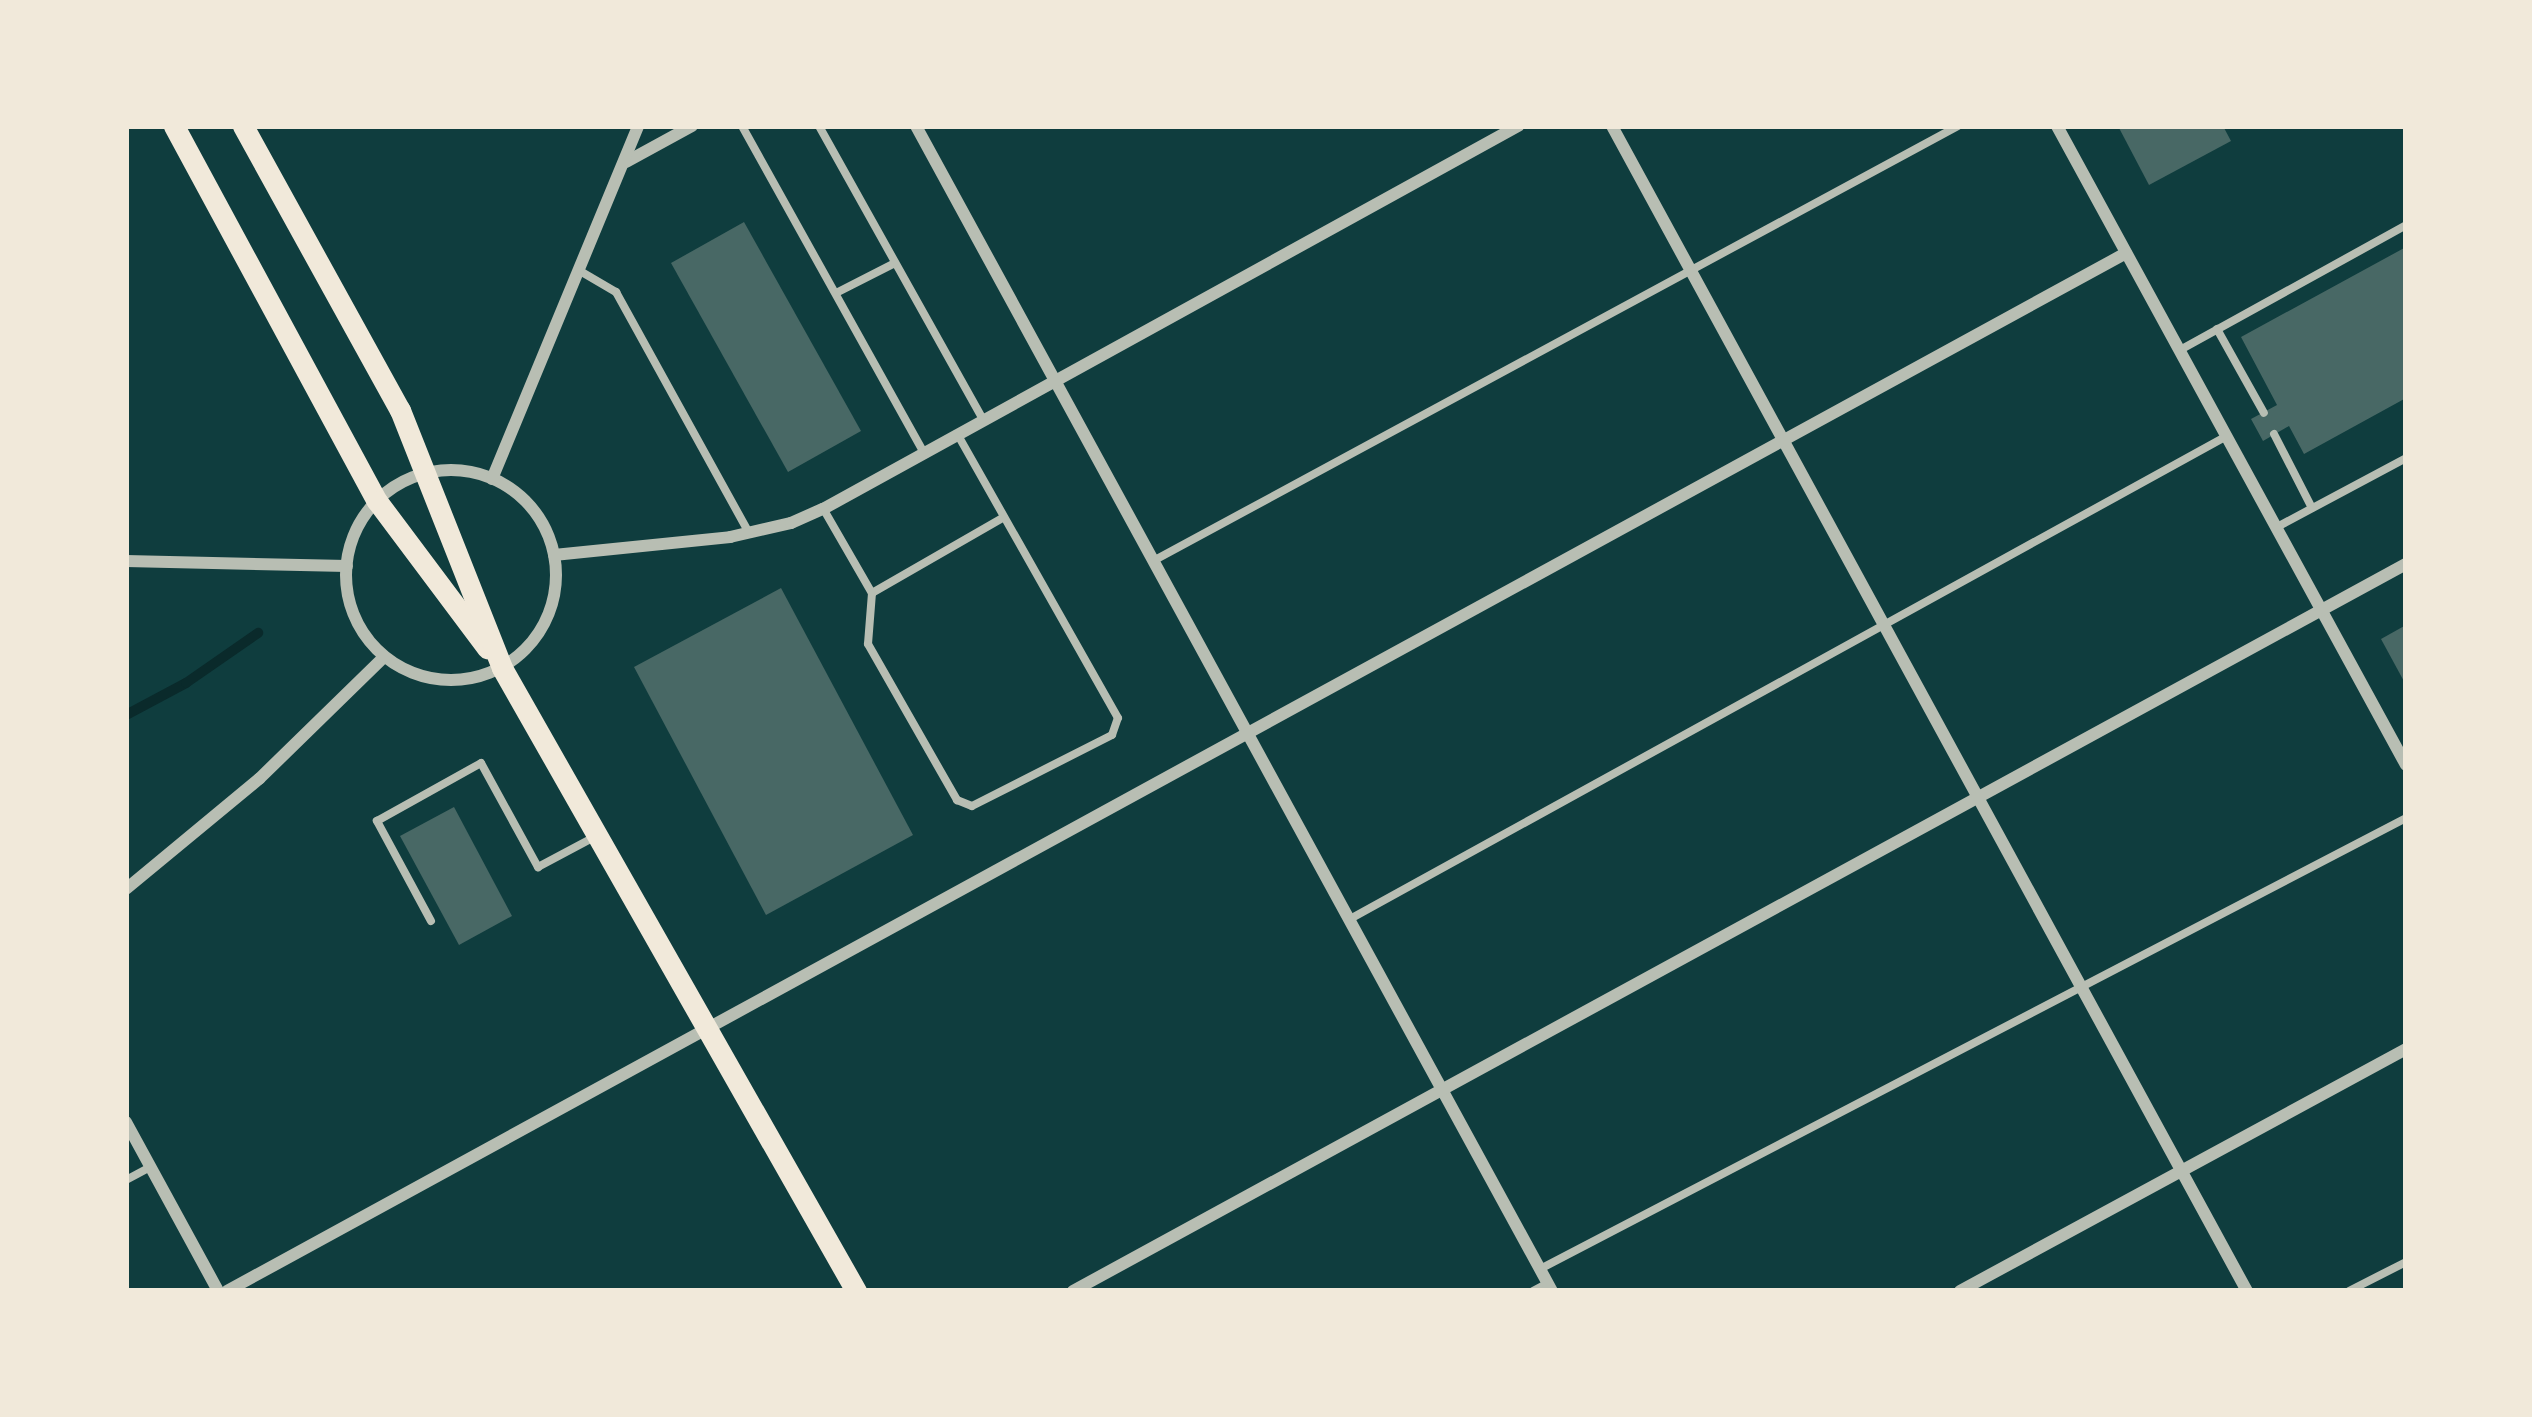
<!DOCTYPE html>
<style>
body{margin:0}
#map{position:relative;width:2532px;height:1417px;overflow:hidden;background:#0f3d3e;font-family:Jost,sans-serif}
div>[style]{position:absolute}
.stream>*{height:10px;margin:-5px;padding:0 5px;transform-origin:5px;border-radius:5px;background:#0a2a2b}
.building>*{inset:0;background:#486865}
.service>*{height:8px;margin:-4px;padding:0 4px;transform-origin:4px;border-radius:4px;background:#b8beb3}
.minor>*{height:12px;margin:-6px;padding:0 6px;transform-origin:6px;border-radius:6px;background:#b8beb3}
.minor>.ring{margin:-6px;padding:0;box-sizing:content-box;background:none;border:12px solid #b8beb3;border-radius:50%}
.secondary>*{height:21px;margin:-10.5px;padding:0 10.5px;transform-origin:10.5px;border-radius:10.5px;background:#f1e9da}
span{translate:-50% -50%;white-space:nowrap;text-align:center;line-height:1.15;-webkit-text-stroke:10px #f1e9da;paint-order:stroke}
.frame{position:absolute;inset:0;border:129px solid #f1e9da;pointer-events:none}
</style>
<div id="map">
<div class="stream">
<i style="left:126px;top:715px;width:68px;rotate:-28.1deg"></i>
<i style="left:186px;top:683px;width:88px;rotate:-34.8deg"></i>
</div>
<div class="building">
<i style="clip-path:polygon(2118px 126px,2223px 126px,2231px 141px,2149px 185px)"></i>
<i style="clip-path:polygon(744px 222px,861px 431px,788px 472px,671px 263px)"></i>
<i style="clip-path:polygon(2406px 247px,2406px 398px,2304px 454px,2289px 426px,2263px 441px,2251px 419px,2277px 405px,2241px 337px)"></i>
<i style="clip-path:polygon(781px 588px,913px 835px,766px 915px,634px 667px)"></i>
<i style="clip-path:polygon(2406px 625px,2406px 685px,2381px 639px)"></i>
<i style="clip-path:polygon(454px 807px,512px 916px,459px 945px,400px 836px)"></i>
</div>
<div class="service">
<i style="left:742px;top:126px;width:376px;rotate:60.9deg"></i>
<i style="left:819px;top:126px;width:338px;rotate:60.8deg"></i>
<i style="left:580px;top:271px;width:42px;rotate:30.3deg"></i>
<i style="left:616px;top:292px;width:275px;rotate:61.1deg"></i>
<i style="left:838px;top:292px;width:62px;rotate:-27deg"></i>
<i style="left:2217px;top:329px;width:96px;rotate:60.8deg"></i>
<i style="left:2180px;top:350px;width:258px;rotate:-28.9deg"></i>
<i style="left:2274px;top:434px;width:83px;rotate:62.8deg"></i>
<i style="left:824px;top:510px;width:96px;rotate:60deg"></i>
<i style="left:872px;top:593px;width:51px;rotate:94.5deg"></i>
<i style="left:868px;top:644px;width:180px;rotate:60.3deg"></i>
<i style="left:957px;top:800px;width:16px;rotate:22deg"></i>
<i style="left:972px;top:806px;width:157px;rotate:-26.9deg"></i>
<i style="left:1112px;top:735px;width:18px;rotate:-71deg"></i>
<i style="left:1118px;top:718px;width:323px;rotate:-119.5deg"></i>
<i style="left:2277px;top:527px;width:146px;rotate:-28.1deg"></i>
<i style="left:1153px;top:561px;width:915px;rotate:-28.39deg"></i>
<i style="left:872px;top:593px;width:152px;rotate:-29.9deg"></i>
<i style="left:1350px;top:919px;width:999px;rotate:-28.85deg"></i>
<i style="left:431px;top:921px;width:114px;rotate:-118.4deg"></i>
<i style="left:377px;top:821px;width:119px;rotate:-29.1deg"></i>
<i style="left:481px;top:763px;width:119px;rotate:61.3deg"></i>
<i style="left:538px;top:867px;width:66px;rotate:-28.1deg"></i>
<i style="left:126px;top:1180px;width:27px;rotate:-28deg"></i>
<i style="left:1540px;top:1269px;width:976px;rotate:-27.51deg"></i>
<i style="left:1533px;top:1291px;width:17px;rotate:-28deg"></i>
<i style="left:2349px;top:1291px;width:64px;rotate:-27deg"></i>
</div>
<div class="minor">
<i style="left:916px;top:126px;width:1327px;rotate:61.37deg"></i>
<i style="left:1612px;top:126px;width:1327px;rotate:61.41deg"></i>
<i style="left:2057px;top:126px;width:728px;rotate:61.36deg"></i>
<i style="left:626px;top:162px;width:75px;rotate:-28.6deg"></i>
<i class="ring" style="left:346px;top:470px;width:198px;height:198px"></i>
<i style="left:492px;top:479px;width:382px;rotate:-67.5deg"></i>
<i style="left:554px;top:555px;width:177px;rotate:-5.8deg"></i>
<i style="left:730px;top:537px;width:63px;rotate:-12.9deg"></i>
<i style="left:791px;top:523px;width:35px;rotate:-24deg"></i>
<i style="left:823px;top:509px;width:794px;rotate:-28.86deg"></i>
<i style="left:126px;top:561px;width:221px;rotate:1.3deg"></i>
<i style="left:126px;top:889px;width:173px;rotate:-39.6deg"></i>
<i style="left:259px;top:779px;width:175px;rotate:-44.3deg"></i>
<i style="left:126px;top:1122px;width:192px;rotate:61.4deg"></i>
<i style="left:227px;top:1291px;width:2164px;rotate:-28.66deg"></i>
<i style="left:1073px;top:1291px;width:1518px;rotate:-28.61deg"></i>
<i style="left:1960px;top:1291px;width:507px;rotate:-28.48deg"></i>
</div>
<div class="secondary">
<i style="left:174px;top:126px;width:426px;rotate:61.6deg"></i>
<i style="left:377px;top:501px;width:184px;rotate:53.2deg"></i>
<i style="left:243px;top:126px;width:325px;rotate:61.1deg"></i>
<i style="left:400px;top:410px;width:277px;rotate:68.4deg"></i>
<i style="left:502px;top:668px;width:717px;rotate:60.39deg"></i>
</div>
<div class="frame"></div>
</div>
